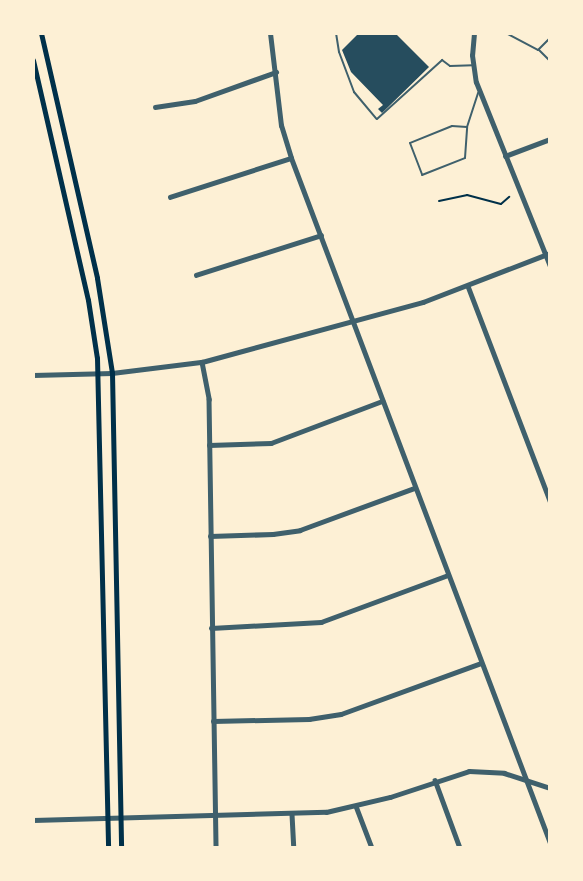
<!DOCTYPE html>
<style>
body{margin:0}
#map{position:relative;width:583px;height:881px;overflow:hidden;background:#fdf0d5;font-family:Arial,sans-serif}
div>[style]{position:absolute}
.building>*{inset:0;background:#264d5e}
.path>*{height:2px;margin:-1px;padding:0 1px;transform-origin:1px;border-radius:1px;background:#003049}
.service>*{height:2px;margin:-1px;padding:0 1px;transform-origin:1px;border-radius:1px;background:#3f606c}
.minor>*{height:4.5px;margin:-2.25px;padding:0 2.25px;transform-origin:2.25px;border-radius:2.25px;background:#3f606c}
.tertiary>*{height:5px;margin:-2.5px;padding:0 2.5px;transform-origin:2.5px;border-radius:2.5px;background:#3f606c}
.secondary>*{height:5px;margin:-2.5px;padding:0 2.5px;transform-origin:2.5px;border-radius:2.5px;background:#003049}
span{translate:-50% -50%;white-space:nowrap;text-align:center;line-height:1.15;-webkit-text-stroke:5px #fdf0d5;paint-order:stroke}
.frame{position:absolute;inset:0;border:35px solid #fdf0d5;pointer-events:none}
</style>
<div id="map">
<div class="building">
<i style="clip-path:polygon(359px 33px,395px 33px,429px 67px,382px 113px,378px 109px,383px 105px,351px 72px,342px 50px)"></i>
</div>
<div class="path">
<i style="left:439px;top:201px;width:29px;rotate:-12deg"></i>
<i style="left:467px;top:195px;width:35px;rotate:15deg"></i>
<i style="left:501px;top:204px;width:11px;rotate:-41deg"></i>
</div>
<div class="service">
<i style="left:336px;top:33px;width:19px;rotate:81deg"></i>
<i style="left:339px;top:52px;width:43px;rotate:69.4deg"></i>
<i style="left:354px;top:92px;width:35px;rotate:50deg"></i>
<i style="left:377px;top:119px;width:88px;rotate:-42.2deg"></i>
<i style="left:442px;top:60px;width:10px;rotate:37deg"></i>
<i style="left:450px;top:66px;width:23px;rotate:-2deg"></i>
<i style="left:506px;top:33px;width:36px;rotate:28deg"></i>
<i style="left:538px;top:50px;width:17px;rotate:-45deg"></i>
<i style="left:539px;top:50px;width:16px;rotate:45deg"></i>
<i style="left:467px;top:127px;width:15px;rotate:-176deg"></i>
<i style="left:452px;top:126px;width:45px;rotate:158deg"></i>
<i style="left:410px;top:143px;width:34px;rotate:69deg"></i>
<i style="left:422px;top:175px;width:46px;rotate:-21.6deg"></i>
<i style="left:465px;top:158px;width:31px;rotate:-86deg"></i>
<i style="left:467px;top:127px;width:36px;rotate:-72deg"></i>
</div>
<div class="minor">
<i style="left:155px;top:107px;width:40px;rotate:-8.5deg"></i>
<i style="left:195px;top:101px;width:86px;rotate:-19.7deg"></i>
<i style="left:505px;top:156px;width:48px;rotate:-20.7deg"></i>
<i style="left:170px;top:197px;width:127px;rotate:-17.9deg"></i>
<i style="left:196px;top:275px;width:131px;rotate:-17.7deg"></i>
<i style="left:468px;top:286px;width:230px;rotate:69.1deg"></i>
<i style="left:202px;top:362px;width:38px;rotate:79deg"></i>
<i style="left:209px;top:399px;width:449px;rotate:89.1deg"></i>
<i style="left:33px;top:375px;width:79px;rotate:-1.5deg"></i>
<i style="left:112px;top:373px;width:91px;rotate:-7deg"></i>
<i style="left:202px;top:362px;width:229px;rotate:-15.2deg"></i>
<i style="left:423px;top:302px;width:136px;rotate:-21.1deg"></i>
<i style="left:209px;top:445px;width:62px;rotate:-1.8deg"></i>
<i style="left:271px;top:443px;width:119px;rotate:-20.7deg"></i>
<i style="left:210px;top:536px;width:63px;rotate:-1.8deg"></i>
<i style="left:273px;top:534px;width:27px;rotate:-8deg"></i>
<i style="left:300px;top:530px;width:121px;rotate:-20.2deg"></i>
<i style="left:211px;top:628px;width:110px;rotate:-3.1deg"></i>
<i style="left:321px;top:622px;width:135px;rotate:-20.3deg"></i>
<i style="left:213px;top:721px;width:96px;rotate:-1.2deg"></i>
<i style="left:309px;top:719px;width:32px;rotate:-9deg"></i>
<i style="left:341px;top:714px;width:149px;rotate:-20deg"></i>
<i style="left:435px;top:780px;width:72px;rotate:69.8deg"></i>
<i style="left:356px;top:806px;width:45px;rotate:69.1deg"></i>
<i style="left:292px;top:814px;width:34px;rotate:87deg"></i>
</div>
<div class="tertiary">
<i style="left:270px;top:33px;width:93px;rotate:83.2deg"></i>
<i style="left:281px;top:125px;width:34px;rotate:73deg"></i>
<i style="left:291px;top:158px;width:732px;rotate:69.29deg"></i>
<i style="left:474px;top:33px;width:22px;rotate:95deg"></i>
<i style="left:472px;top:55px;width:27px;rotate:82deg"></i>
<i style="left:476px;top:82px;width:198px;rotate:68.1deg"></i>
<i style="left:33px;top:820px;width:293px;rotate:-1.6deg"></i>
<i style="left:326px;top:812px;width:66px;rotate:-13.2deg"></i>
<i style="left:390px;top:797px;width:83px;rotate:-18.2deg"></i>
<i style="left:469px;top:771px;width:35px;rotate:3deg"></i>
<i style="left:504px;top:773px;width:48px;rotate:18.1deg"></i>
</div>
<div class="secondary">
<i style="left:41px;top:33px;width:251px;rotate:77.1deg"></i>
<i style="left:97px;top:278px;width:96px;rotate:81deg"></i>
<i style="left:112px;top:373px;width:475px;rotate:88.9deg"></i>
<i style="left:33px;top:60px;width:246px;rotate:77.1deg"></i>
<i style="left:88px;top:300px;width:59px;rotate:81.2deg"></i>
<i style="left:97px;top:358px;width:490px;rotate:88.7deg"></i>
</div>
<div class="frame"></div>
</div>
